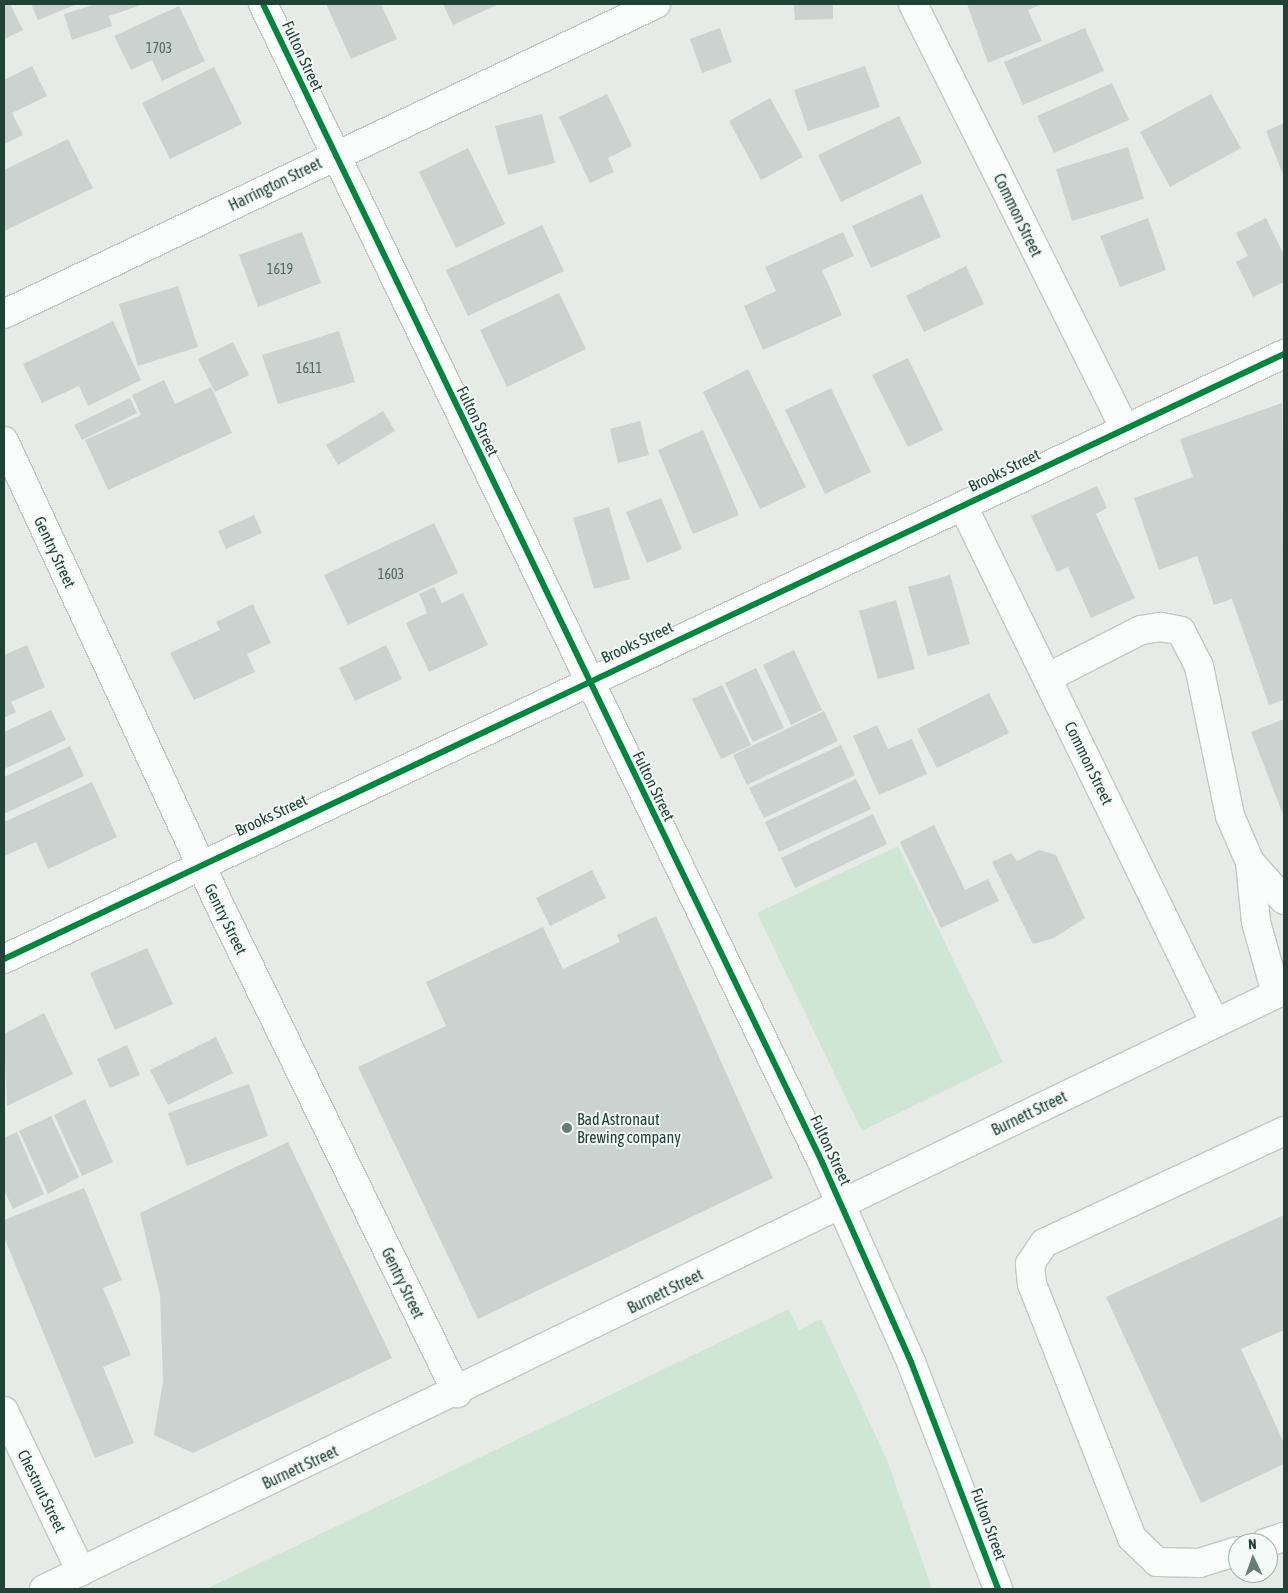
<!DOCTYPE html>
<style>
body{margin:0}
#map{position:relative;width:1288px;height:1593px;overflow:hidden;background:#e6ebe8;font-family:"Asap Condensed",sans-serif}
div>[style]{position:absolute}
.green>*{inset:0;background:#cee6d3}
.building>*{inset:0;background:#ccd2d0}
.roads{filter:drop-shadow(1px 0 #c3c8c5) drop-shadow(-1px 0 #c3c8c5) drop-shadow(0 1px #c3c8c5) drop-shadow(0 -1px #c3c8c5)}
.minor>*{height:28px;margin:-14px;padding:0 14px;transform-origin:14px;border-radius:14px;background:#fbfcfc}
.cycleway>*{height:6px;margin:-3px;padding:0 3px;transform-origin:3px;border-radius:3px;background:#00873e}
.dots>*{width:14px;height:14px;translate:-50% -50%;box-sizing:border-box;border:2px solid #f4faf7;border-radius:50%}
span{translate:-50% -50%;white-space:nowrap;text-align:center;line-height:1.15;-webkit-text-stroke:4px #f4faf7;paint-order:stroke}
.number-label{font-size:14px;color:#4d675d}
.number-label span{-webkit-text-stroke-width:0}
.street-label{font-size:16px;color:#214236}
.poi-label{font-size:16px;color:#214236}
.left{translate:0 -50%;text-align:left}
.frame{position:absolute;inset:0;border:5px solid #214236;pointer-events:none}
.north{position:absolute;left:1228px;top:1533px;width:50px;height:50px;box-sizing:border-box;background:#f4faf7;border:1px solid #a0b0aa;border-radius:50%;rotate:357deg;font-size:14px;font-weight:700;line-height:20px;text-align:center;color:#214236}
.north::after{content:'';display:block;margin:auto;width:18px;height:22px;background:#667d74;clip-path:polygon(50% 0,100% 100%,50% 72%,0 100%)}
</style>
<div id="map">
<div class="green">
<i style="clip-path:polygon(898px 846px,1003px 1062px,862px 1131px,757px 913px)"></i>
<i style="clip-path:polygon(789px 1309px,799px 1330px,821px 1319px,887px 1460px,932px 1589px,206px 1589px)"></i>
</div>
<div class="building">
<i style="clip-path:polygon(4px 4px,10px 4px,23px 30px,4px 39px)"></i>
<i style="clip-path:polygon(31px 4px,77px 4px,38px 20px)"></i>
<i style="clip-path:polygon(96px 4px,144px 4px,109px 16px,112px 26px,72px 40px,64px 14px)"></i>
<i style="clip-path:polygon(326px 4px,381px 4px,397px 39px,351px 59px)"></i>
<i style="clip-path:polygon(443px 4px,499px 4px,453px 25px)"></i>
<i style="clip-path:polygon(794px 4px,833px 4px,833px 19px,795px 20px)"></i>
<i style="clip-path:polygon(967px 4px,1043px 4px,1028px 10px,1042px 41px,988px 63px)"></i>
<i style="clip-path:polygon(179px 6px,205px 61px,162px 81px,152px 60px,131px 70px,114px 36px)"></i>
<i style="clip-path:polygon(720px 28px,732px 62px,702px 73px,690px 39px)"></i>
<i style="clip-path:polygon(1085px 28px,1104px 71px,1023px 105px,1004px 62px)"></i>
<i style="clip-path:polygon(32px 66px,47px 96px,12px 113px,23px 135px,4px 144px,4px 80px)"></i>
<i style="clip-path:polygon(865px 66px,880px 107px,808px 131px,794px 90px)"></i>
<i style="clip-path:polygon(214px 67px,242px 124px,170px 159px,142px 103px)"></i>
<i style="clip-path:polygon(1112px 83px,1129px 120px,1054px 153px,1037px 116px)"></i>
<i style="clip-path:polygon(607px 94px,632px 146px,608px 158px,614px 172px,590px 183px,559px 117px)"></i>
<i style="clip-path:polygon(1211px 94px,1241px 148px,1170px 187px,1140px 132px)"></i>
<i style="clip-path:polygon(770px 98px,803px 157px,761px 180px,729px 121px)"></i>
<i style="clip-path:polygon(542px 114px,555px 163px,508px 175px,495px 126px)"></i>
<i style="clip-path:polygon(899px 116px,922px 163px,841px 202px,818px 155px)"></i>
<i style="clip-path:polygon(1284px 123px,1284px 177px,1266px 131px)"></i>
<i style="clip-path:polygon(68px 139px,93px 188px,4px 231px,4px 170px)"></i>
<i style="clip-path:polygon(1128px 147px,1144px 199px,1072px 221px,1056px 169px)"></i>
<i style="clip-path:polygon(468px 148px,505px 224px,456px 248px,419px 172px)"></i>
<i style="clip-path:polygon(922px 194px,941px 237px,871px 268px,852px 226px)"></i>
<i style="clip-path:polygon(1148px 218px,1166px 270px,1120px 287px,1100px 236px)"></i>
<i style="clip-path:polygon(1266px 218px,1284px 255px,1284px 282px,1253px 297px,1236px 262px,1248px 256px,1236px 233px)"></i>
<i style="clip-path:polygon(542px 225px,564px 271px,468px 316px,446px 270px)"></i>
<i style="clip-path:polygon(302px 232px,321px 283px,258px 307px,239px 255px)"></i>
<i style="clip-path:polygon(843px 232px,854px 256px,822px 270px,842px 315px,763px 350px,744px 306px,776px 291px,765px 267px)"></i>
<i style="clip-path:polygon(966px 266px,984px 304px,924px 332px,906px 296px)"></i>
<i style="clip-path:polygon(178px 286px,198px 347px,138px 366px,119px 304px)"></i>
<i style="clip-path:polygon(559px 293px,586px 349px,507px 387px,480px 330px)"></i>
<i style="clip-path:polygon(113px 321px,141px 380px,88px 406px,79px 386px,42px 403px,23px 364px)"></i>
<i style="clip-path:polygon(339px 331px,355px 382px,278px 404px,262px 355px)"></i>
<i style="clip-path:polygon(233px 342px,249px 375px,215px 392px,198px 359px)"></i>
<i style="clip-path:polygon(908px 358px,943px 430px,908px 447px,872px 375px)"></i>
<i style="clip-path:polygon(748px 369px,806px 487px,760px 509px,703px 392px)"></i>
<i style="clip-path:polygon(164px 380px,175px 404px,211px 387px,232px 433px,108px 490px,85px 440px,141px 415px,132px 395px)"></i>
<i style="clip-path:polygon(831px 388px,871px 472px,825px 494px,785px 410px)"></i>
<i style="clip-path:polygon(130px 398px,137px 413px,82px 440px,74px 425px)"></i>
<i style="clip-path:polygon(1282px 403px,1284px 700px,1269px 705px,1232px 599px,1214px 605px,1197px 556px,1159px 570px,1134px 498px,1193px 477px,1180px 439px)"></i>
<i style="clip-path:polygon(383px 411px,395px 431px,338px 465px,326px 445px)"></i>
<i style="clip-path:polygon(640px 421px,649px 455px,618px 463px,610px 429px)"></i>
<i style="clip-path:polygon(703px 430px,739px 515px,693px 534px,658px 450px)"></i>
<i style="clip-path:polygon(1097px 486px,1107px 508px,1096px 514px,1135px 598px,1091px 618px,1068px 567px,1057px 572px,1031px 516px)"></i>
<i style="clip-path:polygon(661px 498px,682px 549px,647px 563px,626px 512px)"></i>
<i style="clip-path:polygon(609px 507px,630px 579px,594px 589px,573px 518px)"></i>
<i style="clip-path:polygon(254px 515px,262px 533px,226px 549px,218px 531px)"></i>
<i style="clip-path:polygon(434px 523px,458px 573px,348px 625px,324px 575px)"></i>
<i style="clip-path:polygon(950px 575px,970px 644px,928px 656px,908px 587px)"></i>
<i style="clip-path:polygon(434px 587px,442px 603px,463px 593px,488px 645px,429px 672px,406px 623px,427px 613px,419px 594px)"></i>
<i style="clip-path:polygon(896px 600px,915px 669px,878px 679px,859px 611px)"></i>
<i style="clip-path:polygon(253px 604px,271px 643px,247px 654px,255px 672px,194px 700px,170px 653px,220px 630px,216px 622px)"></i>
<i style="clip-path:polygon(27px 645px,45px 687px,11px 702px,16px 712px,4px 718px,4px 655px)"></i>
<i style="clip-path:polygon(386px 645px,402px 679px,355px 701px,339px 668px)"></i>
<i style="clip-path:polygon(794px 650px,822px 710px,791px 725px,763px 665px)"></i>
<i style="clip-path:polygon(756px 668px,784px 728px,753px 742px,725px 683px)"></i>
<i style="clip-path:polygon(722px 685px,751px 745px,721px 759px,692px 699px)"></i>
<i style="clip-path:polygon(989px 693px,1009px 733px,937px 768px,917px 729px)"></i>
<i style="clip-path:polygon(51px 710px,66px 740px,4px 769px,4px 732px)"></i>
<i style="clip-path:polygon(824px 711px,838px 741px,747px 785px,733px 755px)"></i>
<i style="clip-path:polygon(1284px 719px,1284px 817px,1251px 732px)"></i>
<i style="clip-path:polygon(877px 725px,888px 749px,912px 739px,927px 774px,879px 795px,853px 736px)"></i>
<i style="clip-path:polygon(841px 745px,855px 775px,764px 818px,749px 788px)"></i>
<i style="clip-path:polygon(70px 746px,84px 776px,4px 814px,4px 777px)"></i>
<i style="clip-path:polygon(856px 779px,871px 809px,779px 852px,765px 822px)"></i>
<i style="clip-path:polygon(92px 782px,117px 837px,48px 869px,36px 842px,4px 856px,4px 822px)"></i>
<i style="clip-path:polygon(873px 814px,887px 844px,795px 888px,781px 858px)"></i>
<i style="clip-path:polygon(934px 825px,965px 890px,988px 879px,999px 901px,941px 928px,900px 842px)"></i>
<i style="clip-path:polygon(1039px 850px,1056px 855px,1085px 918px,1054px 938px,1033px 944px,992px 862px,1011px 853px,1017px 861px)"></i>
<i style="clip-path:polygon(592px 870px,606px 898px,550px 926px,536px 898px)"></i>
<i style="clip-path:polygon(656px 916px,773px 1178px,478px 1319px,358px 1067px,446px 1026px,426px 982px,543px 927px,563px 969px,620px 942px,617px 935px)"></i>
<i style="clip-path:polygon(147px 948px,173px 1004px,115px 1030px,90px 973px)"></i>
<i style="clip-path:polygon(44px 1013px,73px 1074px,7px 1106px,4px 1034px)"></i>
<i style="clip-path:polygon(216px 1037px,233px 1073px,168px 1105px,150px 1070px)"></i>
<i style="clip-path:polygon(127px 1045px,140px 1075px,110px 1088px,97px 1059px)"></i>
<i style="clip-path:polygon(249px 1084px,268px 1136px,187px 1166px,168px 1113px)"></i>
<i style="clip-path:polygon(85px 1099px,113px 1162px,82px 1176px,54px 1115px)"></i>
<i style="clip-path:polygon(51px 1116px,79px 1177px,48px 1194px,19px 1131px)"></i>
<i style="clip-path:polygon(17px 1132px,44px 1194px,13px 1209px,4px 1190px,4px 1138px)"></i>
<i style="clip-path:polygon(288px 1142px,392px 1358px,193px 1453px,154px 1435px,163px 1381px,160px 1295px,140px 1213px)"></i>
<i style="clip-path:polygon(84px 1188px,122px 1280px,103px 1288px,131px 1355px,103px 1367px,134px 1443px,95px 1458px,4px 1237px,4px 1220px)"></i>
<i style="clip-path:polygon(1284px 1215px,1284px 1330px,1241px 1349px,1284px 1443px,1284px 1464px,1201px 1503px,1106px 1297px)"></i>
</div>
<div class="roads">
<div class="minor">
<i style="left:263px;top:4px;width:1286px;rotate:64.23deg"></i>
<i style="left:822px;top:1162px;width:219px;rotate:66deg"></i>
<i style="left:911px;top:1362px;width:243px;rotate:69deg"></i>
<i style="left:913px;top:4px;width:471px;rotate:63.5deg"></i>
<i style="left:4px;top:314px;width:722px;rotate:-25.43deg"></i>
<i style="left:4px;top:441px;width:510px;rotate:65.09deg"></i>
<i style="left:219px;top:904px;width:544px;rotate:64.05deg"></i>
<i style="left:963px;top:506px;width:573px;rotate:64.02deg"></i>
<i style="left:1047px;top:678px;width:106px;rotate:-27.1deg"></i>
<i style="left:1141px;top:630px;width:20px;rotate:-9deg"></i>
<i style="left:1161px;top:627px;width:20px;rotate:11deg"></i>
<i style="left:1181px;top:631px;width:39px;rotate:63deg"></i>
<i style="left:1199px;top:666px;width:153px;rotate:78.3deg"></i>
<i style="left:1230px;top:816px;width:50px;rotate:66.5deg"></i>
<i style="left:1250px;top:862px;width:51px;rotate:48.2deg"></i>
<i style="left:1250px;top:862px;width:60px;rotate:84.3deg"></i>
<i style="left:1256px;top:922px;width:74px;rotate:74.3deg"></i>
<i style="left:4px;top:959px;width:1416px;rotate:-25.3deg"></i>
<i style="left:4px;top:1411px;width:178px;rotate:64.4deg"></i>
<i style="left:1265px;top:1543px;width:20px;rotate:-18deg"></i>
<i style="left:1238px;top:1551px;width:41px;rotate:162.9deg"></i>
<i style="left:1199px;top:1563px;width:42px;rotate:-178.6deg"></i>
<i style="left:1157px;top:1562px;width:35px;rotate:-136deg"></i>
<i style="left:1132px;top:1538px;width:273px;rotate:-111.5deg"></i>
<i style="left:1032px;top:1284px;width:20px;rotate:-96deg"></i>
<i style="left:1030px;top:1264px;width:25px;rotate:-56deg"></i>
<i style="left:1044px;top:1243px;width:265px;rotate:-25deg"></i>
<i style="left:44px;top:1589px;width:1377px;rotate:-25.78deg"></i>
</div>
</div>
<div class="cycleway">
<i style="left:263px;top:4px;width:1286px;rotate:64.23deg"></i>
<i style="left:822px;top:1162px;width:219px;rotate:66deg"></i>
<i style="left:911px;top:1362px;width:243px;rotate:69deg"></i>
<i style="left:4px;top:959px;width:1416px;rotate:-25.3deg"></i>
</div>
<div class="dots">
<i style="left:567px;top:1128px;background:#667d74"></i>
</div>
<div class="number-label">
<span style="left:159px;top:48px">1703</span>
<span style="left:280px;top:269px">1619</span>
<span style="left:309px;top:368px">1611</span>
<span style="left:391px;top:574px">1603</span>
</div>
<div class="street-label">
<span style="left:303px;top:56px;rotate:65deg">Fulton Street</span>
<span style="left:275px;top:184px;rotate:-26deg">Harrington Street</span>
<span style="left:1018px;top:215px;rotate:64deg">Common Street</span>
<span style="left:478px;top:421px;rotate:64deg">Fulton Street</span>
<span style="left:1004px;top:470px;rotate:-26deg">Brooks Street</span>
<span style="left:55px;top:552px;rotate:65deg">Gentry Street</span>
<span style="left:637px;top:642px;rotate:-25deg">Brooks Street</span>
<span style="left:1089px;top:763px;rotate:64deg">Common Street</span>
<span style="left:654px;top:786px;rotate:64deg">Fulton Street</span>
<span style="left:271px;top:815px;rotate:-25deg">Brooks Street</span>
<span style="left:226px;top:919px;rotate:64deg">Gentry Street</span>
<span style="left:1029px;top:1113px;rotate:-26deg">Burnett Street</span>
<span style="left:831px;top:1150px;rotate:65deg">Fulton Street</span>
<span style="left:403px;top:1283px;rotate:64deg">Gentry Street</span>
<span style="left:665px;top:1291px;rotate:-26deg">Burnett Street</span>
<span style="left:300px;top:1467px;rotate:-25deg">Burnett Street</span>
<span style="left:42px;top:1491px;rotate:64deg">Chestnut Street</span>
<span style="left:989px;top:1524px;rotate:70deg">Fulton Street</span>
</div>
<div class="poi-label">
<span class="left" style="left:577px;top:1128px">Bad Astronaut<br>Brewing company</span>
</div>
<div class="frame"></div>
<div class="north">N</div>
</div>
